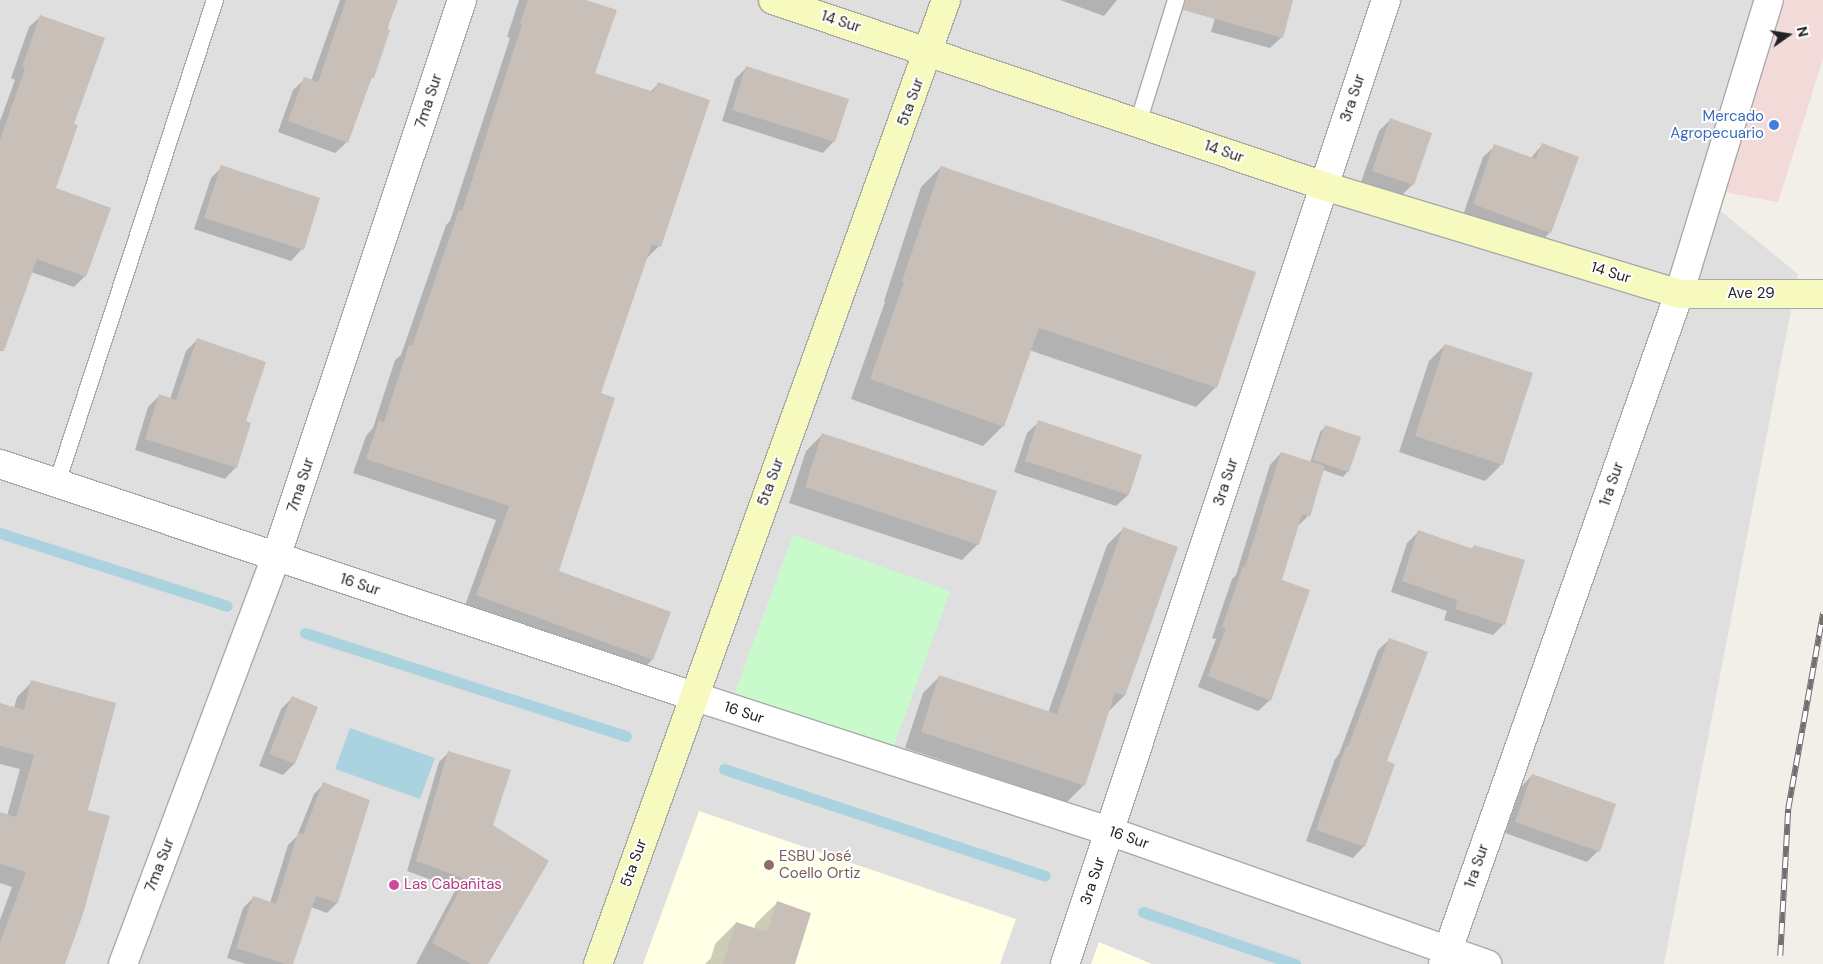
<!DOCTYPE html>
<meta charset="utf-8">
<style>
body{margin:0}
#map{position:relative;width:1823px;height:964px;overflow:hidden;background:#f2efe9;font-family:"DM Sans",sans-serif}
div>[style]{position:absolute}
.residential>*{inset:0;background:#e0dfdf}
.commercial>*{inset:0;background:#f2dad9}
.education>*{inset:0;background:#ffffe5}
.park>*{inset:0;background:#c8facc}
.water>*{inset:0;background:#aad3df}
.shadow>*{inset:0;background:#0003}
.stream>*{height:11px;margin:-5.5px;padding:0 5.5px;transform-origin:5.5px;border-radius:5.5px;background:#aad3df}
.building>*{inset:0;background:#c7bfb8}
.roads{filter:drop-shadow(1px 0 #a9a9a9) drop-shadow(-1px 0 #a9a9a9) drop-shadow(0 1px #a9a9a9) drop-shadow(0 -1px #a9a9a9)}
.lane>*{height:16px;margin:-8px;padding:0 8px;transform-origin:8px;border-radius:8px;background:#fff}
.street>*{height:28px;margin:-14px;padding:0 14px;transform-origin:14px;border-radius:14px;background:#fff}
.secondary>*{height:28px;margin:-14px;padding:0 14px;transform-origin:14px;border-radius:14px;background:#f7fabf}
.rail>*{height:5.5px;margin-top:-2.75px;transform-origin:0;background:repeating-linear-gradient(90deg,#fff 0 11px,#707070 0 22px);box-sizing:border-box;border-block:1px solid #707070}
.dots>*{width:14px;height:14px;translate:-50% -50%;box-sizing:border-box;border:2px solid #fff;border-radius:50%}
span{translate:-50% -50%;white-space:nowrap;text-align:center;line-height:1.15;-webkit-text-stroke:4px #fff;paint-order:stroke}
.street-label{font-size:15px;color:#222}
.shop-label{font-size:15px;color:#366cbe}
.right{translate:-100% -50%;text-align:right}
.education-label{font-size:15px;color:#785e54}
.left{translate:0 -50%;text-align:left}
.hotel-label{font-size:15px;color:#b23c85}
.north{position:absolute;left:1763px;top:10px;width:50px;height:50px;-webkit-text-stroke:4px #fff;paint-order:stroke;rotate:77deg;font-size:14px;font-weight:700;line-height:20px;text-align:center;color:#222}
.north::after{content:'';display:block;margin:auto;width:18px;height:22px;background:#222;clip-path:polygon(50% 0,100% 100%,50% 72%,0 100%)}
</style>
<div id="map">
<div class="residential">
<i style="clip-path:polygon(0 0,1759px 0,1697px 192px,1798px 274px,1664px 964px,0 964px)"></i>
</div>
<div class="commercial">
<i style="clip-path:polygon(1785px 0,1823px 0,1823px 59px,1778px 202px,1724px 192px)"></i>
</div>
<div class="education">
<i style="clip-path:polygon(699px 811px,1016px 919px,1000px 964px,643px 964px)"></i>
<i style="clip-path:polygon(1099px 942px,1152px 964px,1091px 964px)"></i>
</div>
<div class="park">
<i style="clip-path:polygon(793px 535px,950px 591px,893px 749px,733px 697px)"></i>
</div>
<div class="water">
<i style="clip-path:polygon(350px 728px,435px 758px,420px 799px,335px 769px)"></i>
</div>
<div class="shadow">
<i style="clip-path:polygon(340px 0,396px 0,373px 77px,369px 81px,347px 142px,335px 153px,278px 132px,293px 90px,305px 79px,311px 81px)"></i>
<i style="clip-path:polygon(519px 0,582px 0,594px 74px,650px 92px,658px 84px,659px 246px,645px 260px,600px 394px,557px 571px,652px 660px,639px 673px,464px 608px,496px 520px,353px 473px,366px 436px,373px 428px,395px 360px,401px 355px,446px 225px,450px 221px,510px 38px,507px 37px)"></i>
<i style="clip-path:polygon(1060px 0,1117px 0,1104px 16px)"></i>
<i style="clip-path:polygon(1220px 0,1291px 0,1282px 37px,1270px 48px,1211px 32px)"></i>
<i style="clip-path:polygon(41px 16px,72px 125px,55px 189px,85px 276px,74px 287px,31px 272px,0 352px,0 121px,15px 80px,11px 78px,29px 27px)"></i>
<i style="clip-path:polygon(746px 68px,834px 141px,823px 153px,722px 121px,735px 79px)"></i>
<i style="clip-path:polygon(1390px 120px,1413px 184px,1401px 196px,1361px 182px,1379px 131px)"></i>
<i style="clip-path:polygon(1542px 145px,1550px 232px,1539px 244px,1463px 215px,1483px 157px,1495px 146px,1530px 159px)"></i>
<i style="clip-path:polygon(222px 167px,302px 249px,291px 261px,194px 229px,211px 178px)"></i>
<i style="clip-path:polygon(941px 167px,1216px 387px,1196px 407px,1029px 350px,1003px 426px,983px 446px,851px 399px,885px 302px,884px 301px,921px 187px)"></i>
<i style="clip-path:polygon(197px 340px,244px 422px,236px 467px,225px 479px,135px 450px,148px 407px,159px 396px,170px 399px,186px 351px)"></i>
<i style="clip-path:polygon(1445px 345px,1502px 464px,1485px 481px,1399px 452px,1429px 361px)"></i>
<i style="clip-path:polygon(1039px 422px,1140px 455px,1128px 495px,1116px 506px,1014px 472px,1027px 433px)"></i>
<i style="clip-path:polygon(1326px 426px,1348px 471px,1343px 477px,1323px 470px,1308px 516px,1297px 527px,1280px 581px,1270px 700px,1258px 711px,1198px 687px,1216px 639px,1212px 638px,1232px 579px,1236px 575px,1270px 465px,1281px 453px,1310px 463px,1320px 432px)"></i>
<i style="clip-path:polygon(823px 434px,978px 544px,962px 560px,789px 503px,806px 451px)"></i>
<i style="clip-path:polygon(1123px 529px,1124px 696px,1107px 713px,1084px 785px,1067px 802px,905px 748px,923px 693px,939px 677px,1048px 713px,1107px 545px)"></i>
<i style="clip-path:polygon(1419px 531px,1471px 549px,1475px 546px,1504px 624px,1493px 635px,1444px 620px,1447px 611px,1391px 592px,1407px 543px)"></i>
<i style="clip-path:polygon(1390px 639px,1385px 762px,1364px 846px,1353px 858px,1306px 841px,1335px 759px,1339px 754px,1378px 650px)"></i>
<i style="clip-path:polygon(32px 682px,86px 811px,64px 964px,0 964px,0 920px,12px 887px,0 883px,0 813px,7px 816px,20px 769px,0 764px,0 704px,14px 708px,17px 697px)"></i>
<i style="clip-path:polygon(292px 698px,294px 764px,283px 775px,259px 766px,281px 709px)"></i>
<i style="clip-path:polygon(449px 752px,486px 964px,416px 964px,456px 889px,407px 871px,439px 762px)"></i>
<i style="clip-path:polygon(1532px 775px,1598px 851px,1587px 862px,1505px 833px,1521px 787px)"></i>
<i style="clip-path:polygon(324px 784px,369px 801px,337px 903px,327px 913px,311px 907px,292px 964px,246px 964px,227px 958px,243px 908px,253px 898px,270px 903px,288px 845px,297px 836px,314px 794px)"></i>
<i style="clip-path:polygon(777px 903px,794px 964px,705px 964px,711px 958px,715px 944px,736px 923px,754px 929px,756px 923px)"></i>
</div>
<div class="stream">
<i style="left:0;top:533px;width:238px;rotate:17.8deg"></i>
<i style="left:305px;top:633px;width:337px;rotate:17.8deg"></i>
<i style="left:724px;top:769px;width:338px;rotate:18.4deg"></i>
<i style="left:1143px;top:912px;width:161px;rotate:18.9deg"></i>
</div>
<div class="building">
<i style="clip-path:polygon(346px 0,398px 0,387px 29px,390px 30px,374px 78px,372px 77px,348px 143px,288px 121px,304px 77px,318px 82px)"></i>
<i style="clip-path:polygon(528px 0,586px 0,617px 10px,595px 73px,654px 92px,658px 82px,710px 100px,661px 247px,652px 244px,601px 393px,615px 398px,559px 571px,671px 612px,653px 660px,476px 595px,509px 506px,366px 459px,379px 420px,384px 422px,409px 345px,412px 346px,459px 210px,462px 211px,522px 24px,520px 23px)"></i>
<i style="clip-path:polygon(1186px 0,1293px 0,1283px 38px,1183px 10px)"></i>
<i style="clip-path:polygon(40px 15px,105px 38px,74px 124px,78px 125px,56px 188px,111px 208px,86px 277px,37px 259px,4px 351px,0 351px,0 140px,25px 68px,22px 67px)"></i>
<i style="clip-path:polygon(746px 66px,849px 99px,835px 142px,732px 110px)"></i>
<i style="clip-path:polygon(1390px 118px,1432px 133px,1414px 185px,1372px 171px)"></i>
<i style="clip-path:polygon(1542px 143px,1579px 157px,1551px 233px,1473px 204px,1494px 144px,1536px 159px)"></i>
<i style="clip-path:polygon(221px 165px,320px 198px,304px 250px,204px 218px)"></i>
<i style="clip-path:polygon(941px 166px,1256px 272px,1217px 388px,1039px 328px,1004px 427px,870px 379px,904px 282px,902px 281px)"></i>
<i style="clip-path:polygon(197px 338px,266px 362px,246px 421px,251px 423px,237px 468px,145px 439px,159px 394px,176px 400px)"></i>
<i style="clip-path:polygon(1445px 344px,1533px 373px,1503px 465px,1415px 436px)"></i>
<i style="clip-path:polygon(1038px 420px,1142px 455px,1129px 495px,1025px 461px)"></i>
<i style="clip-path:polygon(1325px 425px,1361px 437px,1349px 472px,1313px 460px)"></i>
<i style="clip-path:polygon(822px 433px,997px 491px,979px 545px,805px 487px)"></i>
<i style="clip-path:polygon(1281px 452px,1325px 466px,1310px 517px,1302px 514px,1282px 580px,1310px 590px,1271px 701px,1208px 676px,1226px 628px,1222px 627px,1243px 566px,1245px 567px)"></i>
<i style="clip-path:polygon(1123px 527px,1178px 547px,1125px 696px,1115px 693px,1085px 786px,921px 732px,939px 675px,1057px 714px)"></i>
<i style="clip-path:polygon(1418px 530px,1473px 549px,1474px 545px,1525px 560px,1505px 625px,1455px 609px,1457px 600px,1402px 581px)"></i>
<i style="clip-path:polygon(1389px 638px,1428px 652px,1387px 761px,1395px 764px,1365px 847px,1316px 830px,1346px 746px,1348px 747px)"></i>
<i style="clip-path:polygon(31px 680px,116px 703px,88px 810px,110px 816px,83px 914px,65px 964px,0 964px,0 943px,26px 872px,0 864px,0 812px,16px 817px,34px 755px,0 746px,0 703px,24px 710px)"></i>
<i style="clip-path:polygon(292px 696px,318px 707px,295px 764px,269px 754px)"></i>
<i style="clip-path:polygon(448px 751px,511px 770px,493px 825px,549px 861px,488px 964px,471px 964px,432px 943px,465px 879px,416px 861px)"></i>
<i style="clip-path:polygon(1532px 774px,1616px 804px,1600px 852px,1515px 822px)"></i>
<i style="clip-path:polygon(323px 782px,370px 800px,338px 903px,316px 896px,293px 964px,285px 964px,236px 948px,253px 896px,276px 904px,298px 833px,303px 835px)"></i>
<i style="clip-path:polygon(777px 901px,811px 913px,795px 964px,723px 964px,736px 922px,767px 932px)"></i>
</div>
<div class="roads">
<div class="lane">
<i style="left:1138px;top:123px;width:129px;rotate:-72.8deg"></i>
<i style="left:57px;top:483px;width:508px;rotate:-71.89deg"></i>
</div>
<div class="street">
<i style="left:0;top:464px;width:731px;rotate:18.51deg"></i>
<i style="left:693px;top:696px;width:437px;rotate:18deg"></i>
<i style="left:1109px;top:831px;width:401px;rotate:19.4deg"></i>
<i style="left:123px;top:964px;width:435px;rotate:-69.4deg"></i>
<i style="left:276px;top:557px;width:587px;rotate:-71.53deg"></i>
<i style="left:1065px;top:964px;width:1016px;rotate:-71.58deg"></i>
<i style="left:1443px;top:964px;width:710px;rotate:-70.6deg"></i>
<i style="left:1679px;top:294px;width:307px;rotate:-73deg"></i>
</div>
<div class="secondary">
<i style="left:773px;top:0;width:582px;rotate:18.65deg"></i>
<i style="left:1324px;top:186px;width:371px;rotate:16.9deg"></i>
<i style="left:1679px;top:294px;width:144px"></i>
<i style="left:598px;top:964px;width:1025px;rotate:-70.15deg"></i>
</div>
</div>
<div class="rail">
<i style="left:1780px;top:956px;width:147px;rotate:-86.9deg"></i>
<i style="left:1788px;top:809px;width:199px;rotate:-79.9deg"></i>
</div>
<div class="dots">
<i style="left:1774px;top:125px;background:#3f7fe0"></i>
<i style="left:769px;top:865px;background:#8d6e63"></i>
<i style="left:394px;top:885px;background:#d1479c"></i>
</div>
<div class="street-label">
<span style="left:841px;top:22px;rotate:18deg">14 Sur</span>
<span style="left:1353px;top:98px;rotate:-72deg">3ra Sur</span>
<span style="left:429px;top:101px;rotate:-72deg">7ma Sur</span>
<span style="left:911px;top:102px;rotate:-70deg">5ta Sur</span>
<span style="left:1224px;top:152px;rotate:19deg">14 Sur</span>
<span style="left:1611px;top:273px;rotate:17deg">14 Sur</span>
<span style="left:1751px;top:294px">Ave 29</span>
<span style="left:771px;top:482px;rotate:-70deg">5ta Sur</span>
<span style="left:1226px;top:482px;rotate:-72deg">3ra Sur</span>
<span style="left:1612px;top:484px;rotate:-71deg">1ra Sur</span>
<span style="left:301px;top:485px;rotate:-72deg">7ma Sur</span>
<span style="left:360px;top:585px;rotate:18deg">16 Sur</span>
<span style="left:744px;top:713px;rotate:18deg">16 Sur</span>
<span style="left:1129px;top:838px;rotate:19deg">16 Sur</span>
<span style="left:634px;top:863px;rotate:-70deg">5ta Sur</span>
<span style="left:160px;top:865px;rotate:-69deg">7ma Sur</span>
<span style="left:1477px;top:866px;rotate:-71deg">1ra Sur</span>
<span style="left:1093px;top:881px;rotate:-72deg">3ra Sur</span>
</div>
<div class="shop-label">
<span class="right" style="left:1764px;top:125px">Mercado<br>Agropecuario</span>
</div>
<div class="education-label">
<span class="left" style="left:779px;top:865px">ESBU José<br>Coello Ortiz</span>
</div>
<div class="hotel-label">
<span class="left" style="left:404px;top:885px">Las Cabañitas</span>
</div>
<div class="north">N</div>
</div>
